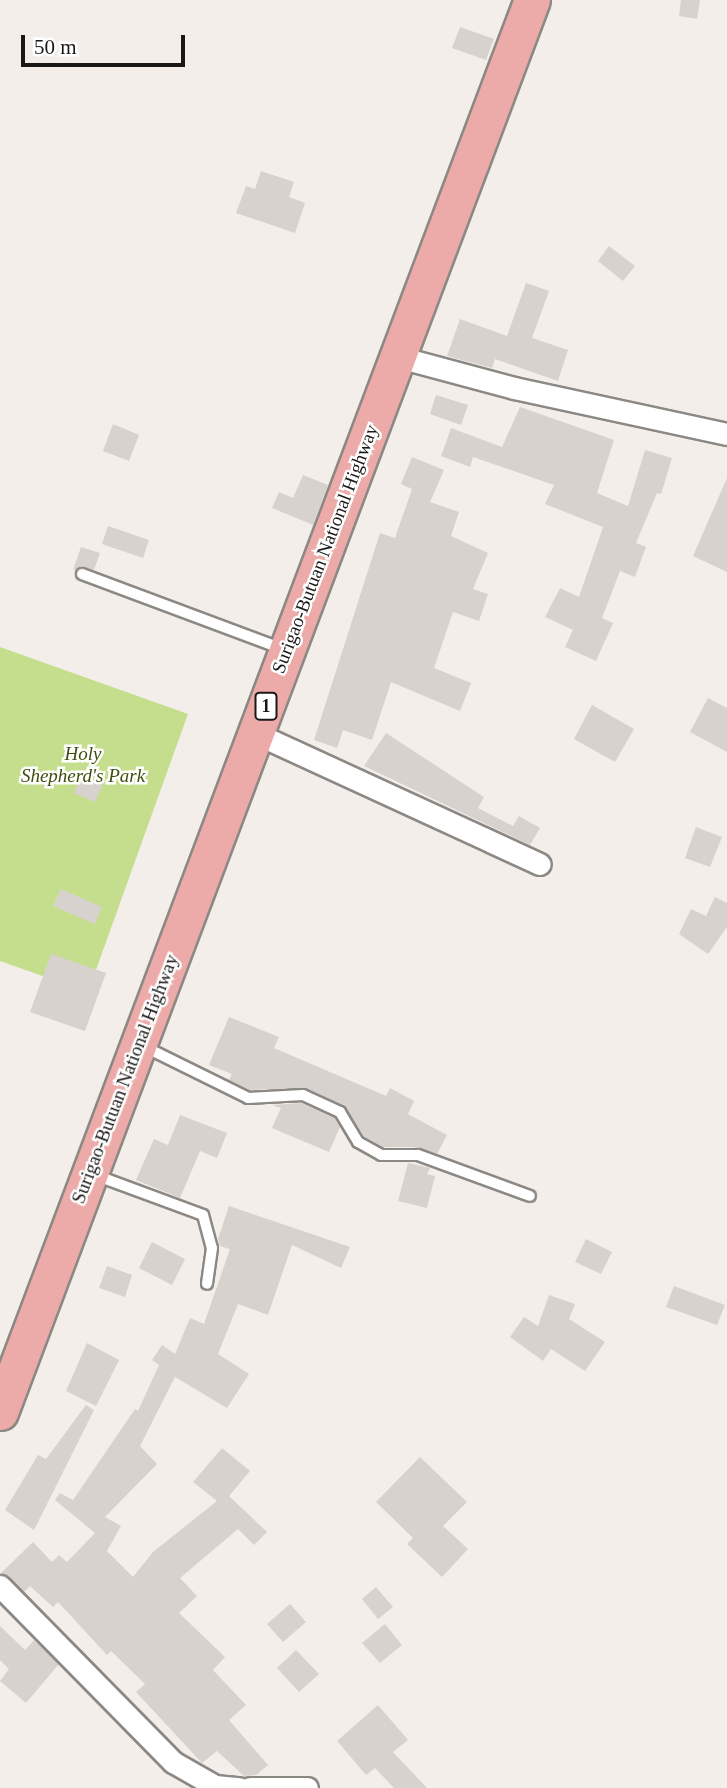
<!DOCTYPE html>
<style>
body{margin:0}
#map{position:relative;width:727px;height:1788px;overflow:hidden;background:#f3eeea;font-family:"Times New Roman",serif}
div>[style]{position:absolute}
.green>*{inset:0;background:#c4de8e}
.building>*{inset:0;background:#d7d2ce}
.roads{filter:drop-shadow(2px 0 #8c8884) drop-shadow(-2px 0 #8c8884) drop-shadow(0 2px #8c8884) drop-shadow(0 -2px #8c8884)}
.service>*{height:10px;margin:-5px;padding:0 5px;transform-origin:5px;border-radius:5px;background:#fff}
.minor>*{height:21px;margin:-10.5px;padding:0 10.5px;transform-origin:10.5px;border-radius:10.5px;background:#fff}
.trunk>*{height:35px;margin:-17.5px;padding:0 17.5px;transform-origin:17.5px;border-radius:17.5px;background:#ecaba8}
span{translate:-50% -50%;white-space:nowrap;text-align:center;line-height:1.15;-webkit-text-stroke:5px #fff;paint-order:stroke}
.shield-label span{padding:2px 5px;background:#fff;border:2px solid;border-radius:5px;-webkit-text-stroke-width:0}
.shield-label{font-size:18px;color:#1a1817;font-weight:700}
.street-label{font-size:19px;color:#1a1817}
.park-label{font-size:19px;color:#3e4e0c;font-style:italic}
.scale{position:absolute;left:21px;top:35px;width:164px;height:32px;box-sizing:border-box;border:4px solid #1a1817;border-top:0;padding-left:9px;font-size:21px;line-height:24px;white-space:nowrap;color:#1a1817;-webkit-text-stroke:5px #fff;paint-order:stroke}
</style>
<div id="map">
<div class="green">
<i style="clip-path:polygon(0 647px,188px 714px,88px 992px,0 961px)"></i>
</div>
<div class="building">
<i style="clip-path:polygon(681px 0,700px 0,697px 19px,679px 16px)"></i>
<i style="clip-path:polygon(460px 27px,494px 39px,486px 60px,452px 48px)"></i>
<i style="clip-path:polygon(261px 171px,294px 182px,289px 197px,305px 203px,295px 233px,236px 213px,246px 186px,255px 189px)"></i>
<i style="clip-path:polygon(609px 246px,635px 266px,623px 281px,598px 261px)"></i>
<i style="clip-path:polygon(526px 283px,549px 291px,532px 338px,568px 350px,558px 381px,495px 359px,492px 368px,447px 356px,460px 319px,507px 336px)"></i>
<i style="clip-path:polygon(436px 395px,468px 405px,461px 425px,430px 414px)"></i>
<i style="clip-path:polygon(520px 407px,614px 440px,597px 493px,628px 506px,645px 450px,672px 458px,661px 494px,657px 493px,636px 543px,646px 547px,635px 577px,620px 571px,602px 618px,613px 623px,596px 661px,565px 647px,573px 630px,545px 617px,560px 588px,579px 597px,603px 527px,545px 504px,554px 485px,473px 457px,470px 467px,441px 456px,451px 428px,502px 447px)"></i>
<i style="clip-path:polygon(113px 424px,139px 435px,129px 461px,103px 451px)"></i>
<i style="clip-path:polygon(412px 457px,444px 470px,430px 502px,459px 512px,451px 536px,488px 553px,473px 589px,488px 594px,479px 621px,453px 612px,434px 668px,471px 683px,460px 711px,391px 682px,372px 740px,343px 730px,337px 748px,314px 740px,380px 533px,395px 538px,412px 489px,401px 484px)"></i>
<i style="clip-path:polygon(303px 475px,328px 485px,313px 525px,272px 508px,279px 492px,293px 498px)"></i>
<i style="clip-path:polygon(727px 478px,727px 572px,693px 556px)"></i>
<i style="clip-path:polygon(108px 526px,149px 540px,143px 558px,102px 544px)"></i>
<i style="clip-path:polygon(81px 547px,100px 553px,94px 570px,81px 566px,73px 570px)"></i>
<i style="clip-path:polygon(708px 698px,727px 708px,727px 752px,690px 732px)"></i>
<i style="clip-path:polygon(592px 705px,634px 729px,615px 762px,574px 739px)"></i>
<i style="clip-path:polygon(386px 733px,484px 797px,478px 808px,513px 826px,519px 816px,540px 828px,530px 845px,364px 766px)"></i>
<i style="clip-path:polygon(82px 775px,103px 784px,95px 802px,74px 793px)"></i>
<i style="clip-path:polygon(696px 827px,722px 837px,710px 867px,685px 858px)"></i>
<i style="clip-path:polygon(61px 889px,102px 907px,95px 924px,53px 906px)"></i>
<i style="clip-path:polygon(715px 897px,727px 903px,727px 927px,708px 954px,679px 934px,691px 909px,706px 916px)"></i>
<i style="clip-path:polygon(51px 954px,106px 973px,85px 1031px,30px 1012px)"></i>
<i style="clip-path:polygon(229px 1017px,279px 1037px,274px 1048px,386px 1096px,390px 1088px,414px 1101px,408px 1114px,447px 1135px,437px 1154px,418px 1147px,383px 1147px,364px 1136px,344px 1105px,306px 1088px,250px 1090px,229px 1080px,232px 1074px,209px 1065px)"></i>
<i style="clip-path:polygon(301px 1103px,334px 1118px,340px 1127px,329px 1152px,272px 1128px,281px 1108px,272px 1105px)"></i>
<i style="clip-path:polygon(180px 1115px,227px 1133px,217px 1158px,200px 1151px,180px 1198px,136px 1180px,154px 1139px,168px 1145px)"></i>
<i style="clip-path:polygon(408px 1163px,430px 1168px,427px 1174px,435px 1176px,427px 1208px,398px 1201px)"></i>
<i style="clip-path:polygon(229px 1206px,350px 1247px,341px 1268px,292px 1245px,268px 1315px,238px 1304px,218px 1354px,249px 1374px,227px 1408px,175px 1377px,140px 1446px,157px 1464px,105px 1517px,121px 1526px,107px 1551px,133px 1577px,153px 1552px,217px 1501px,193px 1482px,222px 1448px,250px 1471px,229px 1496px,267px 1532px,254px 1545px,238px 1529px,180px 1578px,197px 1596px,179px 1613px,225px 1657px,213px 1670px,246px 1705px,229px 1720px,268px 1765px,256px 1775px,244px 1776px,217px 1751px,202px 1763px,136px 1692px,145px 1684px,111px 1651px,107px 1655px,58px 1602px,53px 1607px,30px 1586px,24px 1592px,1px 1573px,33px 1542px,52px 1562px,59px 1555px,67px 1562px,95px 1533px,55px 1500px,60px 1493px,73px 1500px,135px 1409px,138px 1411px,159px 1365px,152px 1360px,162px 1345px,175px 1354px,190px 1318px,204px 1324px,230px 1249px,220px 1246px,218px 1239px)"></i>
<i style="clip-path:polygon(586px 1239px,612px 1252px,601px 1274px,575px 1262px)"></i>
<i style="clip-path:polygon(152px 1242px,185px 1259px,172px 1285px,139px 1268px)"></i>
<i style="clip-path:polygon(107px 1266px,132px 1275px,125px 1297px,99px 1288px)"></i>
<i style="clip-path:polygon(674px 1286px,725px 1305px,717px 1325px,666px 1307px)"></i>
<i style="clip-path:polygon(549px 1295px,575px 1304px,569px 1319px,605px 1342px,585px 1371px,551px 1349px,543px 1361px,510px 1337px,524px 1317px,538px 1326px)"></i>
<i style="clip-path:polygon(87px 1343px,119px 1360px,96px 1406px,66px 1391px)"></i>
<i style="clip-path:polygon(86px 1405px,94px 1410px,34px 1530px,5px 1510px,38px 1455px,46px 1459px)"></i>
<i style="clip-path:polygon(420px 1457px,467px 1502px,443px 1526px,468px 1549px,442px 1577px,407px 1544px,413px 1538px,376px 1502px)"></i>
<i style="clip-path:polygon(376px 1587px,393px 1607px,378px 1619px,362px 1599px)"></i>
<i style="clip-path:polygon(290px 1604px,306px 1622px,283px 1642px,267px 1624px)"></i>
<i style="clip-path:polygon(385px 1624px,402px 1645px,380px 1663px,362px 1643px)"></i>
<i style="clip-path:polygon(0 1626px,25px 1650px,34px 1640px,59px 1664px,26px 1703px,0 1681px,9px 1669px,0 1660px)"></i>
<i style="clip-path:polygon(296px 1650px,319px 1674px,299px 1692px,277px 1668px)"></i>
<i style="clip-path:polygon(378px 1705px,408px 1740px,393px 1752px,427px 1788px,394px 1788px,375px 1768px,366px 1775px,337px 1741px)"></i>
</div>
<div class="roads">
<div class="service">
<i style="left:82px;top:574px;width:215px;rotate:20.5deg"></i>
<i style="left:143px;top:1046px;width:117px;rotate:26.3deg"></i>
<i style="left:248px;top:1098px;width:55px;rotate:-3.1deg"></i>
<i style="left:303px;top:1095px;width:41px;rotate:24.7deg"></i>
<i style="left:340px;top:1112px;width:35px;rotate:59deg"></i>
<i style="left:358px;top:1142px;width:26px;rotate:29deg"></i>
<i style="left:381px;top:1155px;width:37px"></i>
<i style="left:418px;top:1155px;width:119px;rotate:20.1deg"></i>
<i style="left:95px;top:1175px;width:115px;rotate:20.3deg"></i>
<i style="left:203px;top:1215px;width:34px;rotate:75deg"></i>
<i style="left:212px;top:1248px;width:36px;rotate:98deg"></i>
</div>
<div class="minor">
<i style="left:399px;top:357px;width:119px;rotate:15.1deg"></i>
<i style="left:514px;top:388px;width:218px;rotate:12.2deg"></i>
<i style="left:257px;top:734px;width:311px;rotate:24.7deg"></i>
<i style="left:0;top:1586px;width:247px;rotate:45.5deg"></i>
<i style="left:173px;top:1762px;width:48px;rotate:29.7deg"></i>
<i style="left:215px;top:1786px;width:24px;rotate:5deg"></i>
<i style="left:250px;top:1788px;width:57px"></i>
</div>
<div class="trunk">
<i style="left:0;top:1412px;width:1509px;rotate:-69.36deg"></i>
</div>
</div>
<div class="shield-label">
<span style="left:266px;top:706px">1</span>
</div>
<div class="street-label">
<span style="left:325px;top:549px;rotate:-69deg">Surigao-Butuan National Highway</span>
<span style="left:125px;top:1079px;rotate:-69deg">Surigao-Butuan National Highway</span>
</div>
<div class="park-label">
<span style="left:83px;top:765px">Holy<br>Shepherd's Park</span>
</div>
<div class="scale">50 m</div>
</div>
